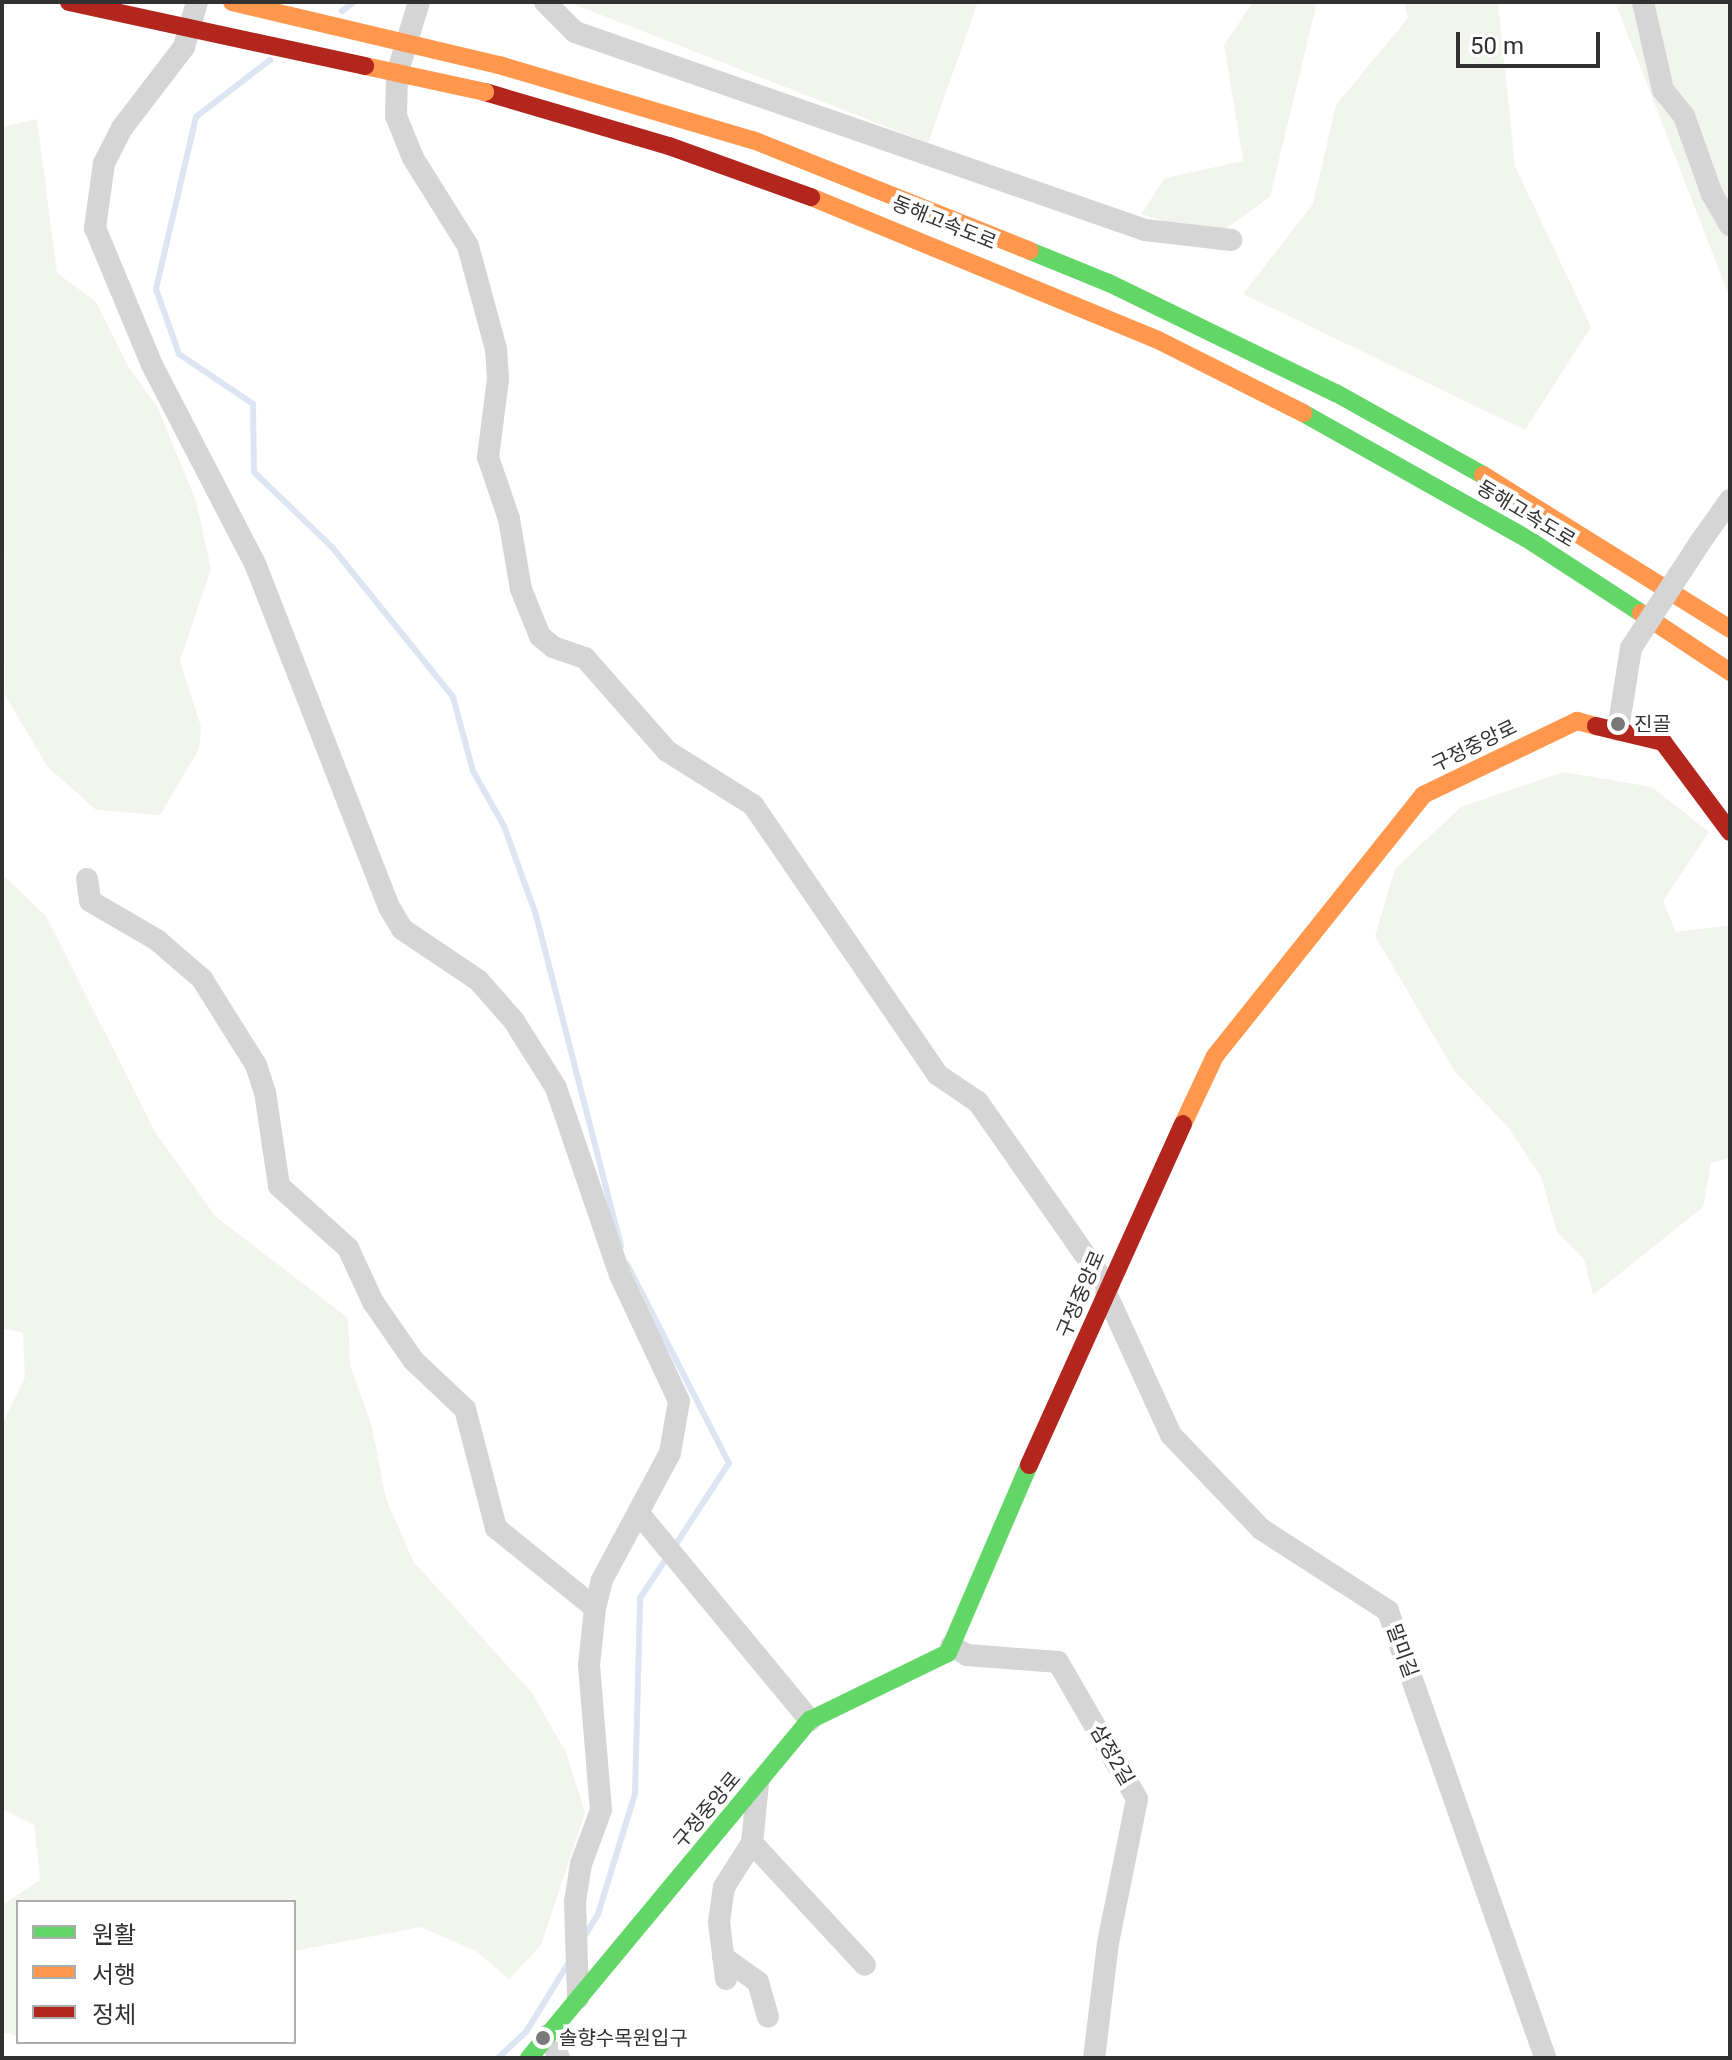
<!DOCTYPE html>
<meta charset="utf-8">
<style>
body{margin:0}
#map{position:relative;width:1732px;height:2060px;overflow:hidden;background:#fff;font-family:Roboto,"Noto Sans KR",sans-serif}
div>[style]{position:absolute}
.green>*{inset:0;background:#f1f5ee}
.stream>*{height:6px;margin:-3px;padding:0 3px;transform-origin:3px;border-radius:3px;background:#dce5f1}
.street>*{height:22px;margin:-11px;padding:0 11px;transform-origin:11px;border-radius:11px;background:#d5d5d5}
.fast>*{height:18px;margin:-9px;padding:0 9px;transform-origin:9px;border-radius:9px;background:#63d668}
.slow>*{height:18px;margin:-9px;padding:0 9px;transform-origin:9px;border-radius:9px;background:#ff974d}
.jam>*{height:18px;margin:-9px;padding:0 9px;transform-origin:9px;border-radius:9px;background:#b3261e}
.street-bridge>*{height:22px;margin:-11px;padding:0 11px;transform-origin:11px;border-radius:11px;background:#d5d5d5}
.slow-bridge>*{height:18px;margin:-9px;padding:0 9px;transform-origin:9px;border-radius:9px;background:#ff974d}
.jam-bridge>*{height:18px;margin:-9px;padding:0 9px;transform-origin:9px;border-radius:9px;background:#b3261e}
.dots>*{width:22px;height:22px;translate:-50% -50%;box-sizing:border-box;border:4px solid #fff;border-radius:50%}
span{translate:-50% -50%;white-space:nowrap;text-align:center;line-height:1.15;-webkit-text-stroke:8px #fff;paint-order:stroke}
.street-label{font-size:20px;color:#313131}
.poi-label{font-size:20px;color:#313131}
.left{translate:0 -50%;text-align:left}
.frame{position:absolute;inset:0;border:4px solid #313131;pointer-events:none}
.legend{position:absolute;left:16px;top:1900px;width:280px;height:144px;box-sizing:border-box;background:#fff;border:2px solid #adadad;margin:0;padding:10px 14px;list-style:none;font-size:24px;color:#313131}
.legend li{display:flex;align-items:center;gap:16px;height:40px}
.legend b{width:40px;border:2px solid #adadad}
.scale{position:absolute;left:1456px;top:32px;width:144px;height:36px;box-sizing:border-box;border:4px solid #313131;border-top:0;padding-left:10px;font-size:24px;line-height:28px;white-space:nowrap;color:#313131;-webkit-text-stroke:6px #fff;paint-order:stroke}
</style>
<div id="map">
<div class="green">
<i style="clip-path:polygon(568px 2px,978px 2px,928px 143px)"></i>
<i style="clip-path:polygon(1253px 2px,1317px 2px,1270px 197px,1214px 237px,1141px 214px,1165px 178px,1243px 161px,1224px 45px)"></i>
<i style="clip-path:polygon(1404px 2px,1498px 2px,1515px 166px,1591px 327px,1525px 430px,1243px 294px,1313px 204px,1336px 105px,1408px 18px)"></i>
<i style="clip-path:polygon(1615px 2px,1730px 2px,1730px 298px)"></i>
<i style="clip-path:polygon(37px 119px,57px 273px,95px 301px,128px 366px,158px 408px,196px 501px,211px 569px,180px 661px,201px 727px,199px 749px,160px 815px,96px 810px,47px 766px,5px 695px,2px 127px)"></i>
<i style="clip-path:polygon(1563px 772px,1652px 787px,1709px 832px,1663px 901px,1676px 932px,1730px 925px,1730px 1158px,1711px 1163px,1703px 1207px,1593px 1295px,1584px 1259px,1557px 1232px,1541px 1177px,1508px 1127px,1455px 1072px,1375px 936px,1395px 869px,1461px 807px)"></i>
<i style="clip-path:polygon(2px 874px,46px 916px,155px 1132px,216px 1217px,348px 1318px,350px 1365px,372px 1427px,386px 1499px,413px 1561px,532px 1693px,566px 1752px,585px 1813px,541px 1945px,509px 1979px,476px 1951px,421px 1927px,294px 1951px,294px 1902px,18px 1902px,18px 2036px,2px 2032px,2px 1905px,40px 1880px,34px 1825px,2px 1809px,2px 1425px,25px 1377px,23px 1333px,2px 1328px)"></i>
</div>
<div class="stream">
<i style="left:342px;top:11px;width:15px;rotate:-37deg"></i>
<i style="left:270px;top:60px;width:93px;rotate:142.4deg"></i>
<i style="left:196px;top:117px;width:177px;rotate:103.1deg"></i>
<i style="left:156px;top:289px;width:69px;rotate:70.5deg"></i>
<i style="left:179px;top:354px;width:89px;rotate:34deg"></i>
<i style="left:253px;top:404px;width:68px;rotate:89.2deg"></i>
<i style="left:254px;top:472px;width:108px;rotate:43.9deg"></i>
<i style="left:332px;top:547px;width:193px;rotate:51.1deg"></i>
<i style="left:453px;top:697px;width:77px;rotate:74.9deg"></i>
<i style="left:473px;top:771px;width:63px;rotate:60.6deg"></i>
<i style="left:504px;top:826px;width:95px;rotate:70.2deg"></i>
<i style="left:536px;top:915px;width:342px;rotate:75.6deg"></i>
<i style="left:627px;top:1264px;width:224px;rotate:62.9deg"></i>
<i style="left:729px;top:1463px;width:100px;rotate:123.2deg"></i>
<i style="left:583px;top:1939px;width:29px;rotate:-59deg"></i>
<i style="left:598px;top:1914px;width:126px;rotate:-72.9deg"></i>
<i style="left:635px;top:1794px;width:196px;rotate:-88.5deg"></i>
<i style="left:640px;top:1598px;width:50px;rotate:-56.3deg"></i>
<i style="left:498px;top:2058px;width:38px;rotate:-43deg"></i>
<i style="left:526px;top:2032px;width:82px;rotate:-58.4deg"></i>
</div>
<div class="street">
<i style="left:197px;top:2px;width:47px;rotate:106.1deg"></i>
<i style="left:184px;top:47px;width:102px;rotate:127.4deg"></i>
<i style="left:122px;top:128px;width:39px;rotate:117deg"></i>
<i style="left:104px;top:163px;width:66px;rotate:97.9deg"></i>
<i style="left:95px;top:228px;width:148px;rotate:67.4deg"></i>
<i style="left:152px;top:365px;width:226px;rotate:62.6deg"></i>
<i style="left:256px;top:566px;width:366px;rotate:68.7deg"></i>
<i style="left:389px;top:907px;width:26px;rotate:59deg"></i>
<i style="left:402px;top:929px;width:92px;rotate:33.9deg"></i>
<i style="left:478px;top:980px;width:55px;rotate:48.7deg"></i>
<i style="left:514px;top:1021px;width:79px;rotate:57.9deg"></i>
<i style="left:556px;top:1088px;width:198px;rotate:71.1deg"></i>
<i style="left:620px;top:1275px;width:139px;rotate:64.9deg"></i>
<i style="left:679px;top:1401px;width:53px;rotate:99.8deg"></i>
<i style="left:670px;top:1453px;width:144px;rotate:118.2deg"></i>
<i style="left:602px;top:1580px;width:29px;rotate:104deg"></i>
<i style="left:595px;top:1608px;width:57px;rotate:96deg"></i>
<i style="left:589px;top:1665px;width:145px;rotate:85.3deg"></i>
<i style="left:601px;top:1810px;width:58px;rotate:110.3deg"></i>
<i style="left:581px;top:1864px;width:37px;rotate:99deg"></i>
<i style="left:575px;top:1901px;width:97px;rotate:88.2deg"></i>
<i style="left:419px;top:2px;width:75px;rotate:107deg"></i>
<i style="left:397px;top:74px;width:42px;rotate:91.4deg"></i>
<i style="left:396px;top:116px;width:45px;rotate:68deg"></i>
<i style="left:413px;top:158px;width:104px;rotate:58deg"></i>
<i style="left:468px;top:246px;width:107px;rotate:74.8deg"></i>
<i style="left:496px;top:349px;width:30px;rotate:86deg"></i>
<i style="left:498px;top:379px;width:79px;rotate:97.3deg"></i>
<i style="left:488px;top:457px;width:65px;rotate:71.3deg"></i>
<i style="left:509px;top:519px;width:71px;rotate:80.3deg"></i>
<i style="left:521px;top:589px;width:51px;rotate:68deg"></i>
<i style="left:540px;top:636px;width:17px;rotate:40deg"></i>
<i style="left:553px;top:647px;width:34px;rotate:19deg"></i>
<i style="left:585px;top:658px;width:124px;rotate:48.6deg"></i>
<i style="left:667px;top:751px;width:102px;rotate:32.1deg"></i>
<i style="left:753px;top:805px;width:327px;rotate:55.6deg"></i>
<i style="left:938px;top:1075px;width:48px;rotate:34deg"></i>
<i style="left:978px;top:1102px;width:223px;rotate:55deg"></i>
<i style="left:545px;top:2px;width:42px;rotate:45deg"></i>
<i style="left:575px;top:32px;width:603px;rotate:19.16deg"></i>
<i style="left:1145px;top:230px;width:87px;rotate:6.6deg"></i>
<i style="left:1643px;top:2px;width:90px;rotate:77.2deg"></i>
<i style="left:1663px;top:90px;width:33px;rotate:51deg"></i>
<i style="left:1684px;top:116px;width:83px;rotate:70.3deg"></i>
<i style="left:1712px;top:194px;width:36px;rotate:60deg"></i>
<i style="left:1701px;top:541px;width:50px;rotate:-54.7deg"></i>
<i style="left:1618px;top:730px;width:83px;rotate:-81deg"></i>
<i style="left:87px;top:879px;width:22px;rotate:82deg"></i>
<i style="left:90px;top:901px;width:78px;rotate:30.2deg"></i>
<i style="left:157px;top:940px;width:60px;rotate:40.9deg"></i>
<i style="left:202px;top:979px;width:102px;rotate:57.9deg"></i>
<i style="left:256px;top:1065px;width:28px;rotate:72deg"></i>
<i style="left:265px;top:1092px;width:95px;rotate:81.5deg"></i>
<i style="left:279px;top:1186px;width:93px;rotate:41.9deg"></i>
<i style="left:348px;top:1248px;width:60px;rotate:65.2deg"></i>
<i style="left:373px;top:1302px;width:70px;rotate:55.4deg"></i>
<i style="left:413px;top:1360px;width:71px;rotate:43.3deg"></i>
<i style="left:465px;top:1409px;width:123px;rotate:75.4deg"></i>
<i style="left:496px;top:1528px;width:127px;rotate:38.9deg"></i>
<i style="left:1106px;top:1293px;width:156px;rotate:65.4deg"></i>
<i style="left:1171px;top:1435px;width:130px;rotate:46.2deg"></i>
<i style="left:1261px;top:1529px;width:151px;rotate:32.8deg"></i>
<i style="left:1388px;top:1611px;width:474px;rotate:70.6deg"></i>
<i style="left:641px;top:1516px;width:265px;rotate:50.4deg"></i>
<i style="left:951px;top:1646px;width:18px;rotate:29deg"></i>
<i style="left:967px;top:1655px;width:91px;rotate:4.4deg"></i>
<i style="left:1058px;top:1662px;width:158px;rotate:60deg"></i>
<i style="left:1137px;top:1799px;width:147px;rotate:101.4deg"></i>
<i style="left:1108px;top:1943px;width:116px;rotate:96.9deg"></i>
<i style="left:758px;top:1784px;width:59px;rotate:95.8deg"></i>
<i style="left:752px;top:1843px;width:166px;rotate:47.2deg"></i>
<i style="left:723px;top:1957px;width:43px;rotate:35.5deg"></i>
<i style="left:758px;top:1982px;width:36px;rotate:74deg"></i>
<i style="left:726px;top:1979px;width:57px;rotate:-97deg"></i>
<i style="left:719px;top:1922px;width:35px;rotate:-82deg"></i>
<i style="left:724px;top:1887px;width:52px;rotate:-57.5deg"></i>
<i style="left:548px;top:2035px;width:25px;rotate:64deg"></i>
</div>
<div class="fast">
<i style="left:1030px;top:251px;width:85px;rotate:22.1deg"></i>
<i style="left:1109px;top:283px;width:252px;rotate:25.9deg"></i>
<i style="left:1336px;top:393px;width:168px;rotate:29.2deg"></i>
<i style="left:1303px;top:413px;width:256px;rotate:29.3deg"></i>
<i style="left:1526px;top:538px;width:137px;rotate:33.1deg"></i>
<i style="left:529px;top:2058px;width:440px;rotate:-50.3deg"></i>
<i style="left:810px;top:1720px;width:153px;rotate:-25.9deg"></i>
<i style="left:948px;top:1653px;width:205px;rotate:-66.7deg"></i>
</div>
<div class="slow">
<i style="left:499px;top:65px;width:265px;rotate:16.5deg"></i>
<i style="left:753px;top:140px;width:298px;rotate:21.8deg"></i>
<i style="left:811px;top:197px;width:373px;rotate:22.4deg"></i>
<i style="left:1156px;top:339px;width:165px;rotate:26.7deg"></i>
<i style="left:1483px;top:475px;width:291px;rotate:31.9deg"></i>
<i style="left:1641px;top:613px;width:107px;rotate:33.5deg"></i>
<i style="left:1183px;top:1124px;width:75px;rotate:-64.8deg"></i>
<i style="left:1215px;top:1056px;width:334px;rotate:-51.4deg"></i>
<i style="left:1423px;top:795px;width:171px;rotate:-25.7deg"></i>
<i style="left:1577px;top:721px;width:20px;rotate:15deg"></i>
</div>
<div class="jam">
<i style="left:485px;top:92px;width:192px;rotate:16.4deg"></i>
<i style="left:669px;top:146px;width:151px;rotate:19.8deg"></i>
<i style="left:1596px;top:726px;width:69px;rotate:13.4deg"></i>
<i style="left:1663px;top:742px;width:112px;rotate:53.3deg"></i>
<i style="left:1029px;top:1465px;width:374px;rotate:-65.7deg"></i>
</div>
<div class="street-bridge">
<i style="left:1631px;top:648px;width:128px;rotate:-56.8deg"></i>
</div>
<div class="slow-bridge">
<i style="left:232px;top:2px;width:274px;rotate:13.3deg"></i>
<i style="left:365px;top:66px;width:123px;rotate:12.2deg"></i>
</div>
<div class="jam-bridge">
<i style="left:69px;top:2px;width:303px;rotate:12.2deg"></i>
</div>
<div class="dots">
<i style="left:1618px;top:724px;background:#797979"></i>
<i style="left:543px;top:2038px;background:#797979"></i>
</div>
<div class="street-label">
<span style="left:944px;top:223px;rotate:22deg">동해고속도로</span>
<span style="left:1526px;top:514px;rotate:31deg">동해고속도로</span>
<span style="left:1474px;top:746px;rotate:-26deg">구정중앙로</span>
<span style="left:1081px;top:1294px;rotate:-67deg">구정중앙로</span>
<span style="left:1402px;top:1651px;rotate:70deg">말미길</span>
<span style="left:1112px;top:1755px;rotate:60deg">삼정2길</span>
<span style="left:707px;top:1810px;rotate:-50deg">구정중앙로</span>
</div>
<div class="poi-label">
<span class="left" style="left:1634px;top:724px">진골</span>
<span class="left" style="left:559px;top:2038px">솔향수목원입구</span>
</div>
<div class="frame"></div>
<ul class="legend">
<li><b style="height:10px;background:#63d668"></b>원활</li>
<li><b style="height:10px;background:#ff974d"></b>서행</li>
<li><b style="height:10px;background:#b3261e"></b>정체</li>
</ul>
<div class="scale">50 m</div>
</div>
